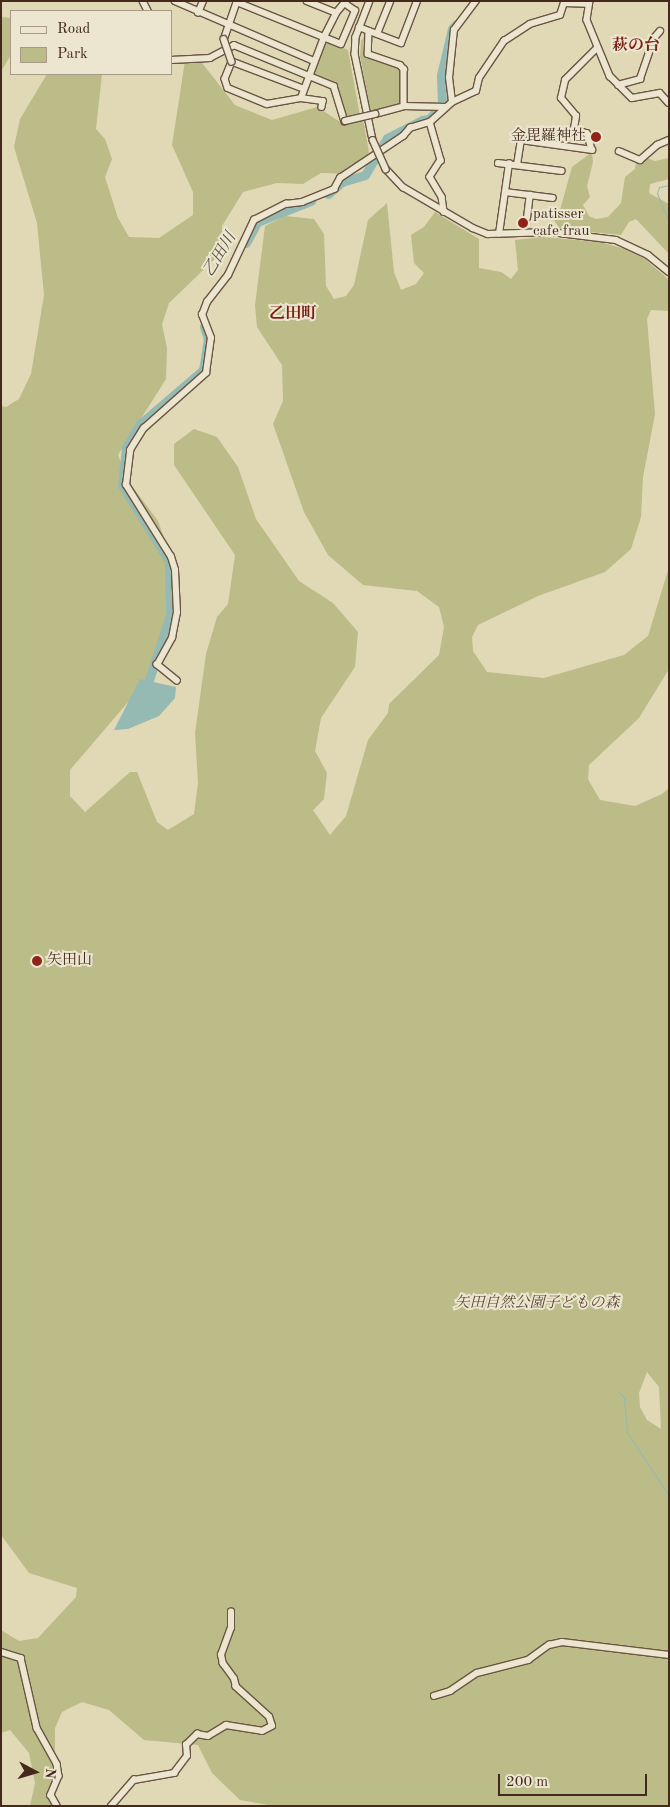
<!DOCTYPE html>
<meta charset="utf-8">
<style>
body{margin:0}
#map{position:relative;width:670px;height:1807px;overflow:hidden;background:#e1d8b6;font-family:"Old Standard TT","Noto Serif JP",serif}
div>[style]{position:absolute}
.green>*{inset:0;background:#bbbc88}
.water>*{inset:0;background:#95b9b3}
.stream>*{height:1px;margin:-0.5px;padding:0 0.5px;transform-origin:0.5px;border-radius:0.5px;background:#95b9b3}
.river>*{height:9px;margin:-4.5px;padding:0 4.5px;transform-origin:4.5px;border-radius:4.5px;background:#95b9b3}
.roads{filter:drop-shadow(1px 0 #6b5542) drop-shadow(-1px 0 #6b5542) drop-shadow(0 1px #6b5542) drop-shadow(0 -1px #6b5542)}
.minor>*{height:5.5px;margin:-2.75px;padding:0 2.75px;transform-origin:2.75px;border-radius:2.75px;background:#ece6d0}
.bridges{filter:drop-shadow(1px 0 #6b5542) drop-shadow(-1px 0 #6b5542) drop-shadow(0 1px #6b5542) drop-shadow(0 -1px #6b5542)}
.minor-bridge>*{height:5.5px;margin:-2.75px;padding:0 2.75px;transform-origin:2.75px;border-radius:2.75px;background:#ece6d0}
.dots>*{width:14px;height:14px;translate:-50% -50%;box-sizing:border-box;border:2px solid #ece6d0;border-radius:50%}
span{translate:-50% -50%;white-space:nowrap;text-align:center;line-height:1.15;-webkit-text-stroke:4px #ece6d0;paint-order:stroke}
.poi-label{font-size:15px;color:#44291c}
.right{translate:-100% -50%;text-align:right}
.left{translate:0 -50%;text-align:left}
.park-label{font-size:15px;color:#5c4632;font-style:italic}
.neighbourhood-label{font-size:16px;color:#7a1f14;font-weight:700}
.water-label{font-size:16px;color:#584d42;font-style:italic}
.frame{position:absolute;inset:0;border:2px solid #44291c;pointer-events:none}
.legend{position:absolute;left:10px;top:10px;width:162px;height:65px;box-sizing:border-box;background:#ece6d0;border:1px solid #a99a88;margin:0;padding:6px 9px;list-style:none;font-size:15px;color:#44291c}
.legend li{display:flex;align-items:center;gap:10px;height:25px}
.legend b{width:25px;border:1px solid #a99a88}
.north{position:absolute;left:10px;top:1747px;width:50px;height:50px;-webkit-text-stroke:4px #ece6d0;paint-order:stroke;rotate:96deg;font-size:14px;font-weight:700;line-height:20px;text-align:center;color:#44291c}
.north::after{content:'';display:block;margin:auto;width:18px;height:22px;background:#44291c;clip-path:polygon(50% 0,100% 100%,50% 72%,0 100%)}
.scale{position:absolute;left:498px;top:1774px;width:149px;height:22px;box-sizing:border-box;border:2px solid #44291c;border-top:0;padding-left:6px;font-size:15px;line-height:18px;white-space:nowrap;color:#44291c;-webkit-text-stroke:4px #ece6d0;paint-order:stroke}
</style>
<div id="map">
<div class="green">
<i style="clip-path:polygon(1px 17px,11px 18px,11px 55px,1px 71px)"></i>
<i style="clip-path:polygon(366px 34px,365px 54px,401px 69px,402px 101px,399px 106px,371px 113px,360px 56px,361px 41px)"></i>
<i style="clip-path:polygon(326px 41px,348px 50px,360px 116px,346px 119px,337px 83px,313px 73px)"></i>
<i style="clip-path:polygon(evenodd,195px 54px,235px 105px,272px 120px,317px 107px,342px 123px,363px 119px,369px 152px,364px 167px,353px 174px,321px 173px,303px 184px,277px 183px,243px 192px,222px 226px,222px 252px,169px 303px,162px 324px,167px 348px,166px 379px,118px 455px,129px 482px,158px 521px,175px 568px,177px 613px,172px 638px,152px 674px,70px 770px,70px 796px,85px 812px,130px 772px,137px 772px,157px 822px,168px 830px,194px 814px,198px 783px,195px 733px,206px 654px,217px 617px,228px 604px,235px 555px,174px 465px,174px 444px,194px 429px,217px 437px,238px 467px,256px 519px,299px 581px,333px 603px,358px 632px,355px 667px,321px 718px,315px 751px,327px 773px,324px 799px,313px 810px,330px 835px,346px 816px,368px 740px,388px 713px,389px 704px,439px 655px,444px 627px,439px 607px,417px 591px,363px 585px,328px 555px,304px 512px,273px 424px,283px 401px,282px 365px,257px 327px,255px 305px,265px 226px,285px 216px,314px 219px,324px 234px,326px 286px,334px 299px,346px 296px,354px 285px,368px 220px,387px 203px,394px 272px,401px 290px,416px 284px,424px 273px,414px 263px,411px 235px,424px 227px,435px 212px,479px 239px,479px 268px,501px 272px,511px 279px,518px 270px,515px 240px,543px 237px,600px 242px,625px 249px,645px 259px,669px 280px,669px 311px,651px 310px,647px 319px,655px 414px,643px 477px,641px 517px,631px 549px,605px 572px,538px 596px,478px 625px,472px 637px,473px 651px,487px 672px,544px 678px,624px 655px,648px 636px,669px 567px,669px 669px,639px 718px,589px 765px,588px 779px,600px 800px,635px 806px,662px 794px,669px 788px,669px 1806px,274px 1806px,240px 1800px,212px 1773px,198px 1745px,144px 1740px,109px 1710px,82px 1702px,62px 1712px,55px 1728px,55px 1794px,51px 1806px,30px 1806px,35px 1783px,29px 1753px,10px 1730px,1px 1733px,1px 1630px,19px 1641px,38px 1638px,76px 1597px,77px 1588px,29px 1573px,1px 1535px,1px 406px,6px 407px,19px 399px,31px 374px,44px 295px,37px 223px,14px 147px,20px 119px,47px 74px,102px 74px,96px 129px,105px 139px,112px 159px,105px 177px,118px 218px,129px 237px,159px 238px,193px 215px,193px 192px,172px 145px,185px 61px,195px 54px,647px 1372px,659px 1387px,661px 1429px,647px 1420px,640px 1407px,639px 1393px,647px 1372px)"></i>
<i style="clip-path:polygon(592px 152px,593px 162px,587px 186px,590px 197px,583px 205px,589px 216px,596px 219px,608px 217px,621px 203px,625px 177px,635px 169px,636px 162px,647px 158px,655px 161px,669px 158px,669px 179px,650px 184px,649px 193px,669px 204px,669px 254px,636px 219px,629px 222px,621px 235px,560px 229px,554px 220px,560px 210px,572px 167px)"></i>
</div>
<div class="water">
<i style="clip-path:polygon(140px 679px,176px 687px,175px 698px,159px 716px,128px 729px,114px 730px)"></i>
</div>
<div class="stream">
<i style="left:669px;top:185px;width:10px;rotate:169deg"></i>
<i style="left:659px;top:187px;width:6px;rotate:108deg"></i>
<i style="left:657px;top:193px;width:32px;rotate:68deg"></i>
<i style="left:619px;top:1392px;width:8px;rotate:50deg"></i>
<i style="left:624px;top:1398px;width:34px;rotate:85deg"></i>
<i style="left:627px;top:1432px;width:77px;rotate:56.7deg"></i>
</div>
<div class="river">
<i style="left:328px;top:194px;width:18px;rotate:-41deg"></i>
<i style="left:342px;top:182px;width:24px;rotate:-17deg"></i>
<i style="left:365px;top:175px;width:43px;rotate:-59.3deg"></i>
<i style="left:387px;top:138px;width:39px;rotate:-27deg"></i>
<i style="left:422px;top:120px;width:7px;rotate:-8deg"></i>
<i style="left:429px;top:119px;width:20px;rotate:-49deg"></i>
<i style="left:442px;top:104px;width:29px;rotate:-92deg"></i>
<i style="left:441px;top:75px;width:47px;rotate:-76.6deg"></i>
<i style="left:452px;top:29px;width:6px;rotate:-51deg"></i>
<i style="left:246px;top:243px;width:24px;rotate:-62deg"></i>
<i style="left:257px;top:222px;width:58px;rotate:-21.3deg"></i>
<i style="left:149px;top:680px;width:68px;rotate:-72.1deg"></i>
<i style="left:170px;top:615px;width:54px;rotate:-91.1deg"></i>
<i style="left:169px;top:561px;width:89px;rotate:-121.7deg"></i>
<i style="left:122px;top:485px;width:38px;rotate:-84deg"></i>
<i style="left:126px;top:447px;width:27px;rotate:-59deg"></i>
<i style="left:140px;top:424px;width:83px;rotate:-40.6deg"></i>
<i style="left:203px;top:370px;width:31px;rotate:-81deg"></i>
<i style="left:208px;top:339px;width:13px;rotate:-108deg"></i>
</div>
<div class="roads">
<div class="minor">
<i style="left:143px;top:1px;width:11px;rotate:63deg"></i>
<i style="left:175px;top:1px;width:151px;rotate:23.3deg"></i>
<i style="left:307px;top:1px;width:31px;rotate:22deg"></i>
<i style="left:370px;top:1px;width:39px;rotate:111deg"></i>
<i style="left:356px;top:37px;width:17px;rotate:93deg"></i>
<i style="left:355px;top:54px;width:88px;rotate:78.2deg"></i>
<i style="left:590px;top:1px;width:19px;rotate:99deg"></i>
<i style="left:587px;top:20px;width:61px;rotate:67.7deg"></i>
<i style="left:610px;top:76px;width:31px;rotate:45deg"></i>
<i style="left:632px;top:98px;width:28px;rotate:-10deg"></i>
<i style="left:660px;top:93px;width:13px;rotate:48deg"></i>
<i style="left:237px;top:2px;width:112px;rotate:22deg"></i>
<i style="left:341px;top:44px;width:36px;rotate:-67deg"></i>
<i style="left:355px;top:11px;width:12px;rotate:-145deg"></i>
<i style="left:198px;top:13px;width:13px;rotate:-67deg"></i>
<i style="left:359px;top:27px;width:45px;rotate:20.9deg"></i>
<i style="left:401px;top:43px;width:45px;rotate:-69.1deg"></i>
<i style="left:369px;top:31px;width:23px;rotate:92deg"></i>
<i style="left:368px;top:54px;width:34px;rotate:19deg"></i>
<i style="left:400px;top:65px;width:6px;rotate:45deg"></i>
<i style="left:404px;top:69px;width:37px;rotate:90deg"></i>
<i style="left:377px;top:34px;width:35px;rotate:-68deg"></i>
<i style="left:224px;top:39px;width:40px;rotate:-71.1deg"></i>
<i style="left:171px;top:60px;width:39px;rotate:-3deg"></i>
<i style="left:210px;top:58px;width:27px;rotate:-28deg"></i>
<i style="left:234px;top:45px;width:108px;rotate:22.3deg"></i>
<i style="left:334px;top:86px;width:37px;rotate:73deg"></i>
<i style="left:618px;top:85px;width:23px;rotate:-15deg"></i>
<i style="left:640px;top:79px;width:43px;rotate:-71.1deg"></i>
<i style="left:654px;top:38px;width:9px;rotate:-49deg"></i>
<i style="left:303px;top:89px;width:76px;rotate:-159.2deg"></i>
<i style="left:232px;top:62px;width:18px;rotate:112deg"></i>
<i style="left:225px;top:79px;width:9px;rotate:72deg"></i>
<i style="left:228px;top:88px;width:42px;rotate:22.3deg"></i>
<i style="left:267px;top:104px;width:35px;rotate:-10deg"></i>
<i style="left:301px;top:98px;width:65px;rotate:-69.3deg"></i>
<i style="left:324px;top:37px;width:27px;rotate:-63deg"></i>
<i style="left:336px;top:13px;width:16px;rotate:-50deg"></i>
<i style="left:301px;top:98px;width:22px;rotate:8deg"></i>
<i style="left:323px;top:101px;width:6px;rotate:99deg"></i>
<i style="left:452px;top:102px;width:24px;rotate:-97deg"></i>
<i style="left:449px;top:78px;width:48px;rotate:-84.1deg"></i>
<i style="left:454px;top:30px;width:36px;rotate:-53deg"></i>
<i style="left:375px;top:114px;width:30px;rotate:-15deg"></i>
<i style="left:404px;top:106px;width:42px;rotate:1.4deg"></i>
<i style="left:430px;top:122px;width:40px;rotate:74deg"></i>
<i style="left:441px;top:160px;width:20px;rotate:123deg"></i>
<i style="left:430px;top:177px;width:23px;rotate:59deg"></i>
<i style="left:442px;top:197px;width:15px;rotate:82deg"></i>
<i style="left:591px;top:148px;width:15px;rotate:-106deg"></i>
<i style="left:587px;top:134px;width:14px;rotate:-159deg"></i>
<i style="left:574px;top:129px;width:13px;rotate:-81deg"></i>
<i style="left:576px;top:116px;width:23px;rotate:-130deg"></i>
<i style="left:561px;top:98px;width:18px;rotate:-77deg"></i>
<i style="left:565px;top:80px;width:45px;rotate:-45deg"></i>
<i style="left:619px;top:151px;width:23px;rotate:23deg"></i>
<i style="left:640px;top:160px;width:23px;rotate:-41deg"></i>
<i style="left:657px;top:145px;width:13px;rotate:-23deg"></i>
<i style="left:498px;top:163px;width:64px;rotate:7.1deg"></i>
<i style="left:517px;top:165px;width:25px;rotate:-81deg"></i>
<i style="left:521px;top:140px;width:72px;rotate:8deg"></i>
<i style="left:386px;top:169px;width:25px;rotate:47deg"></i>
<i style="left:403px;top:187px;width:81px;rotate:30.4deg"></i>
<i style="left:473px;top:228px;width:16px;rotate:22deg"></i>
<i style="left:488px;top:234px;width:63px;rotate:-1.8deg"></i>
<i style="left:551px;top:232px;width:65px;rotate:7deg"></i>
<i style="left:616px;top:240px;width:35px;rotate:25deg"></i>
<i style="left:648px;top:255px;width:27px;rotate:39deg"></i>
<i style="left:505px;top:192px;width:48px;rotate:7.1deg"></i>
<i style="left:527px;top:218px;width:23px;rotate:-83deg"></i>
<i style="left:499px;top:234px;width:71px;rotate:-81.9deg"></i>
<i style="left:177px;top:681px;width:26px;rotate:-141deg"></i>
<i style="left:157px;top:665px;width:31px;rotate:-61deg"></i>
<i style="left:172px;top:638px;width:25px;rotate:-79deg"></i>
<i style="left:177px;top:613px;width:43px;rotate:-92.7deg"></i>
<i style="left:175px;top:570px;width:14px;rotate:-107deg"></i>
<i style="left:171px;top:557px;width:85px;rotate:-122deg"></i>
<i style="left:126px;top:485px;width:35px;rotate:-83deg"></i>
<i style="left:130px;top:450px;width:26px;rotate:-58deg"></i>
<i style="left:144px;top:428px;width:83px;rotate:-41.6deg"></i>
<i style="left:206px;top:373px;width:35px;rotate:-82deg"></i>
<i style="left:211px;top:338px;width:25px;rotate:-111deg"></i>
<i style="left:202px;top:315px;width:14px;rotate:-69deg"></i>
<i style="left:207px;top:302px;width:34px;rotate:-52deg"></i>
<i style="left:228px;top:275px;width:61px;rotate:-64.7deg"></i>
<i style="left:254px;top:220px;width:36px;rotate:-27deg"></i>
<i style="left:286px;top:204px;width:16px;rotate:-7deg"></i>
<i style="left:302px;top:202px;width:35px;rotate:-22deg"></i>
<i style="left:334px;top:189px;width:13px;rotate:-61deg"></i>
<i style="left:340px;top:178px;width:76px;rotate:-33.7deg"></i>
<i style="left:403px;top:136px;width:11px;rotate:-49deg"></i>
<i style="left:410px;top:128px;width:21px;rotate:-17deg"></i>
<i style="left:430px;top:122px;width:30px;rotate:-42deg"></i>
<i style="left:452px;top:102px;width:26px;rotate:-25deg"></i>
<i style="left:476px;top:91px;width:13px;rotate:-77deg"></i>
<i style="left:479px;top:78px;width:45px;rotate:-56deg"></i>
<i style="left:504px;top:41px;width:31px;rotate:-33deg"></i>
<i style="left:530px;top:24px;width:31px;rotate:-17deg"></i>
<i style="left:560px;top:15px;width:13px;rotate:-72deg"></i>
<i style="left:564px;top:3px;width:24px;rotate:2deg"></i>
<i style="left:1px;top:1652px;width:21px;rotate:17deg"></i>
<i style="left:21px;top:1658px;width:72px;rotate:77.1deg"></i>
<i style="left:37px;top:1728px;width:41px;rotate:60.9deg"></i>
<i style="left:57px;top:1764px;width:12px;rotate:81deg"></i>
<i style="left:59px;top:1776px;width:21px;rotate:113deg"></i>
<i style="left:51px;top:1795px;width:13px;rotate:61deg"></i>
<i style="left:434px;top:1696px;width:17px;rotate:-17deg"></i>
<i style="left:450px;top:1691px;width:32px;rotate:-34deg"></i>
<i style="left:477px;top:1673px;width:53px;rotate:-14.3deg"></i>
<i style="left:528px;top:1660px;width:26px;rotate:-36deg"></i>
<i style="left:549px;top:1645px;width:13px;rotate:-13deg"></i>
<i style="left:562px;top:1642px;width:108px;rotate:6.9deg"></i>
<i style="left:111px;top:1806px;width:35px;rotate:-49deg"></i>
<i style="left:134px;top:1780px;width:41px;rotate:-9.9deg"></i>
<i style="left:174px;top:1773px;width:21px;rotate:-53deg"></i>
<i style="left:187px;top:1756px;width:11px;rotate:-95deg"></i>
<i style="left:186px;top:1745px;width:16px;rotate:-45deg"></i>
<i style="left:197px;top:1734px;width:11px;rotate:10deg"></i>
<i style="left:208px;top:1736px;width:21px;rotate:-31deg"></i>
<i style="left:226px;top:1725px;width:36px;rotate:9deg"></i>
<i style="left:262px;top:1731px;width:11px;rotate:-27deg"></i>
<i style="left:272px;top:1726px;width:9px;rotate:-108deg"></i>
<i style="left:269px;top:1717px;width:45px;rotate:-137.7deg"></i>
<i style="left:236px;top:1687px;width:8px;rotate:-104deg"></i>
<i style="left:234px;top:1679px;width:19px;rotate:-126deg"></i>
<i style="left:223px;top:1664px;width:9px;rotate:-103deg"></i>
<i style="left:221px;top:1655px;width:29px;rotate:-70deg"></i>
<i style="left:231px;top:1628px;width:16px;rotate:-90deg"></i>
</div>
</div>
<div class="bridges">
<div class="minor-bridge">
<i style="left:224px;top:39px;width:24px;rotate:71deg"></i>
<i style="left:345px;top:121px;width:31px;rotate:-13deg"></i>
<i style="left:373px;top:140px;width:32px;rotate:66deg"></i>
</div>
</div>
<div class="dots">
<i style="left:596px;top:137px;background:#8f2418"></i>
<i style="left:523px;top:223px;background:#8f2418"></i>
<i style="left:37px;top:961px;background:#8f2418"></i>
</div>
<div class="poi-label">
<span class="right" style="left:586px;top:137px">金毘羅神社</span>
<span class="left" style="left:533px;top:223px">patisser<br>cafe frau</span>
<span class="left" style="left:47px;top:961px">矢田山</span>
</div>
<div class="park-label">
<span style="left:537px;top:1304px">矢田自然公園子どもの森</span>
</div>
<div class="neighbourhood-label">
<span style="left:636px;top:46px">萩の台</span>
<span style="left:293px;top:314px">乙田町</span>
</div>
<div class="water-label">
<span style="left:220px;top:255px;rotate:-59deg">乙田川</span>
</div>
<div class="frame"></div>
<ul class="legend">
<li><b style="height:6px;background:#ece6d0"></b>Road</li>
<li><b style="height:14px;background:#bbbc88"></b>Park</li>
</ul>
<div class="north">N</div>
<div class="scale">200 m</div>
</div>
